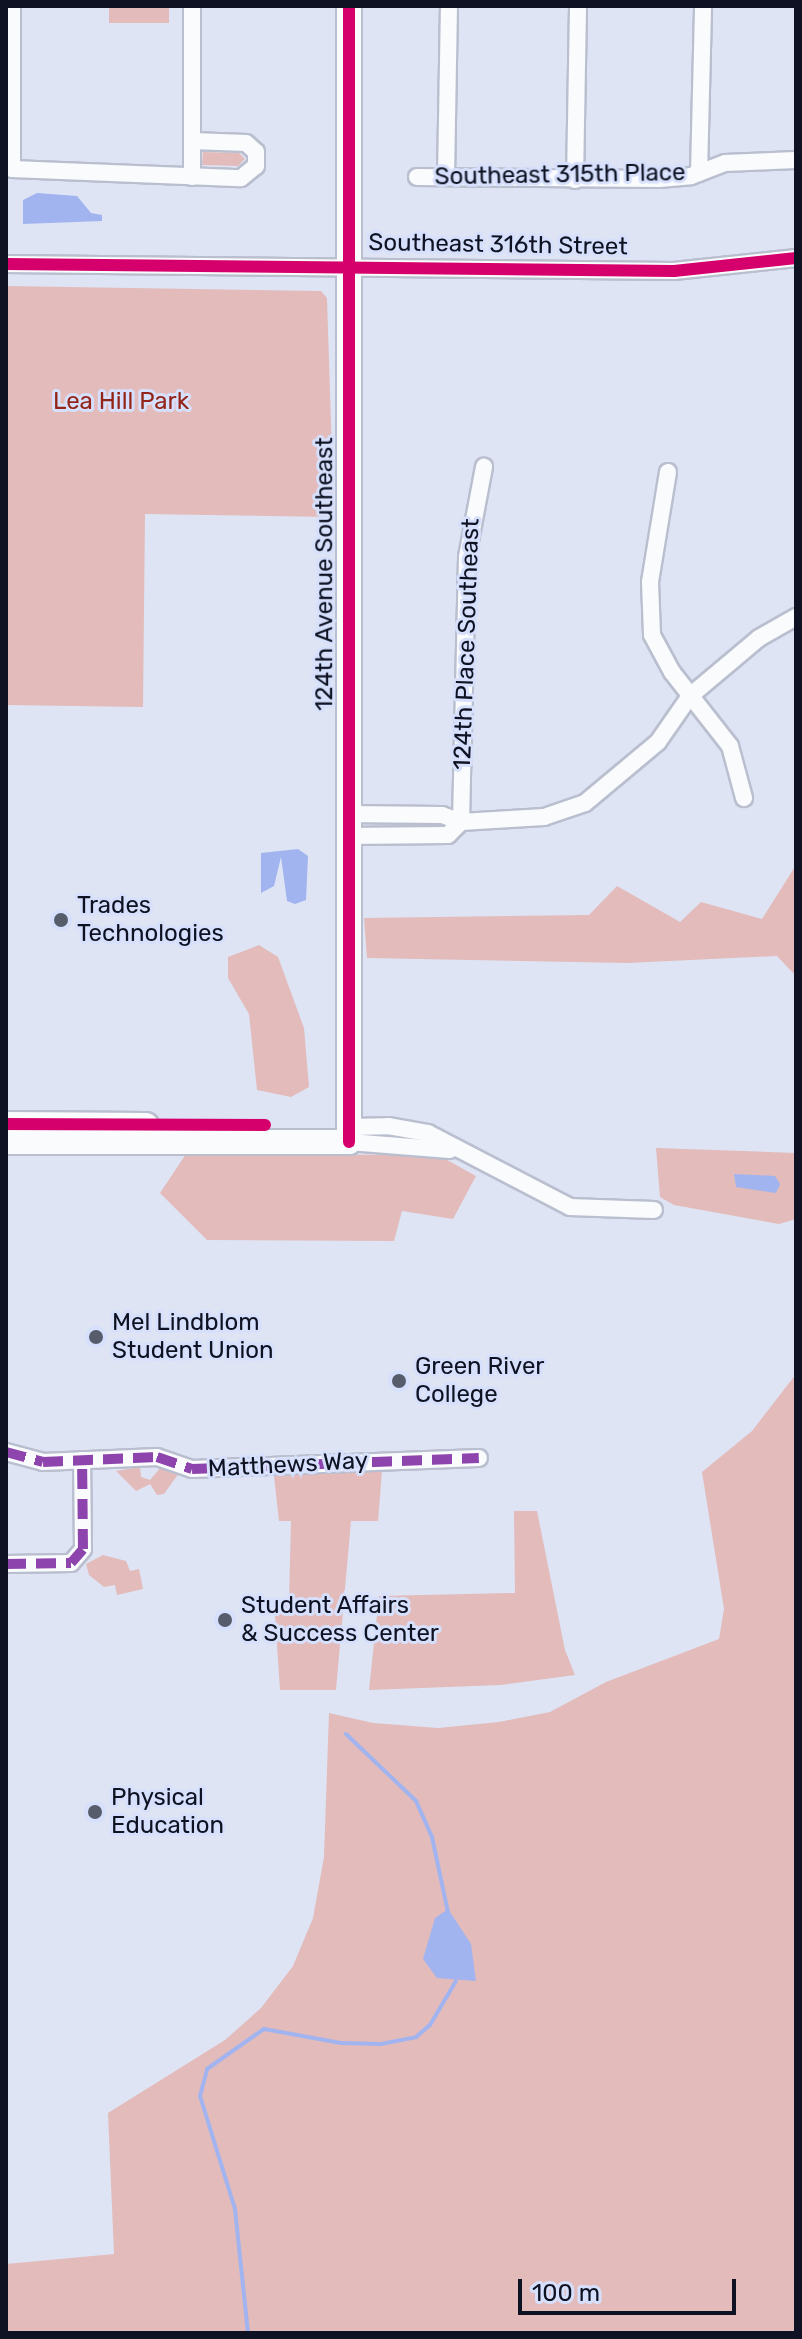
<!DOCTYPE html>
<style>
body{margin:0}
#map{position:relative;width:802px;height:2339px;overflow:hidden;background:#dee4f4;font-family:Rubik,sans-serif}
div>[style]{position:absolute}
.green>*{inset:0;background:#e2bbba}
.water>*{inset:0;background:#a1b4f0}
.stream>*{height:4px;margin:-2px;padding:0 2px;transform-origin:2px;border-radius:2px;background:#a1b4f0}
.roads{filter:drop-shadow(2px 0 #babfcf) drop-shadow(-2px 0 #babfcf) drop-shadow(0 2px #babfcf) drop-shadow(0 -2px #babfcf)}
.street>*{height:16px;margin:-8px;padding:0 8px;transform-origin:8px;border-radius:8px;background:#fafbfd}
.secondary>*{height:24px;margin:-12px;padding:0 12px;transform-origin:12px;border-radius:12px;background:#fafbfd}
.quiet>*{height:10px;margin-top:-5px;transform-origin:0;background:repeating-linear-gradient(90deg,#8e44ad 0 20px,transparent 0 30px)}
.cycleway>*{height:12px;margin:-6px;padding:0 6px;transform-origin:6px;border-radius:6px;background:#d6006c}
.dots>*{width:22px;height:22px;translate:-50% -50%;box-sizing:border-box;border:4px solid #d6e0fc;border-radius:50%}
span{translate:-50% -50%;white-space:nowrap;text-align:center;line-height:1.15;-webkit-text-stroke:6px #d6e0fc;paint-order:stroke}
.street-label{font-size:24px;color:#0e1222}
.park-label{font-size:24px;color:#942417}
.poi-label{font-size:24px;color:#0e1222}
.left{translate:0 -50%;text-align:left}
.frame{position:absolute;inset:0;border:8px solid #0e1222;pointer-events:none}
.scale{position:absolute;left:518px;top:2279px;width:218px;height:36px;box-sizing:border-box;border:4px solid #0e1222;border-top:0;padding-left:10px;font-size:24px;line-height:28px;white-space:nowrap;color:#0e1222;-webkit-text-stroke:6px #d6e0fc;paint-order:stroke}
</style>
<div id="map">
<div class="green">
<i style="clip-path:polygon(109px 6px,169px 6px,169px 23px,109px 23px)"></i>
<i style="clip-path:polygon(203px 152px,239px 153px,245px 159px,238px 166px,202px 165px)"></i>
<i style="clip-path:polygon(6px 286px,321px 291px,327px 298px,334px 517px,145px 514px,143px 707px,6px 705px)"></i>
<i style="clip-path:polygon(796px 865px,796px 976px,777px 956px,627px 963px,367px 958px,364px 918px,589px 915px,617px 886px,680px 922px,701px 902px,762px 919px)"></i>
<i style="clip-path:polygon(259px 945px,278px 957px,304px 1028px,309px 1087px,291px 1097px,257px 1090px,249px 1014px,228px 978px,228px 957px)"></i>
<i style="clip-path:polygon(656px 1148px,796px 1153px,796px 1219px,779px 1224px,674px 1205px,660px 1197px)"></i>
<i style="clip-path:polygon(186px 1154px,438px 1155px,476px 1176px,453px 1219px,402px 1211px,394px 1241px,207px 1240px,160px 1193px)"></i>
<i style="clip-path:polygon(796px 1374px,796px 2333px,6px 2333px,6px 2264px,114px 2254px,108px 2113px,225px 2040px,261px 2008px,293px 1966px,313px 1918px,324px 1857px,329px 1713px,373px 1723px,438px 1728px,499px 1722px,550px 1712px,606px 1682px,719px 1639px,724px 1609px,702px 1472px,752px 1431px)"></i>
<i style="clip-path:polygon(162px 1466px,179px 1473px,164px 1494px,157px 1495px,150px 1484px,136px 1491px,116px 1471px,140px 1467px,141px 1477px,150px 1480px)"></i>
<i style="clip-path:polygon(382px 1471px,378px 1521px,351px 1521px,336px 1690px,280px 1690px,274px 1601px,289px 1602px,291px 1521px,279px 1521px,274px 1476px)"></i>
<i style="clip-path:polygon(514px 1511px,537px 1511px,565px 1650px,575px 1675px,501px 1685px,369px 1690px,379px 1596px,515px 1593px)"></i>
<i style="clip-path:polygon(103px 1555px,126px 1561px,130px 1571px,139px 1569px,143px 1589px,117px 1595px,115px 1585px,104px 1587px,89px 1575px,86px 1564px)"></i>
</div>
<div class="water">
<i style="clip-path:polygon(37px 193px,77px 196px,91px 213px,102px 215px,102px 221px,23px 224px,23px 200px)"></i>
<i style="clip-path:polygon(298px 849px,308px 856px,306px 900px,295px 904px,287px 901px,281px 857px,274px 886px,261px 893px,261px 853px)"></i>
<i style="clip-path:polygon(734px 1174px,775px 1176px,780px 1184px,776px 1193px,736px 1187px)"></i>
<i style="clip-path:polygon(448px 1909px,471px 1944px,476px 1981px,437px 1978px,423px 1959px,435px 1918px)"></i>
</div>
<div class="stream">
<i style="left:346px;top:1734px;width:97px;rotate:43.7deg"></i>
<i style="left:416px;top:1801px;width:39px;rotate:66deg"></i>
<i style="left:432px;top:1837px;width:77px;rotate:78deg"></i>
<i style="left:248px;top:2333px;width:125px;rotate:-96deg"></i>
<i style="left:235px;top:2209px;width:118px;rotate:-107.2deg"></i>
<i style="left:200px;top:2096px;width:28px;rotate:-75deg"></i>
<i style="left:207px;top:2069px;width:70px;rotate:-35.1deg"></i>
<i style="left:264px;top:2029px;width:78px;rotate:10.3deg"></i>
<i style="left:341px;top:2043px;width:40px;rotate:1.4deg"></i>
<i style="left:381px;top:2044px;width:36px;rotate:-11deg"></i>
<i style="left:416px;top:2037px;width:18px;rotate:-41deg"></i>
<i style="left:430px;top:2025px;width:51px;rotate:-59.4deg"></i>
</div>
<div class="roads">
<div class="street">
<i style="left:12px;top:6px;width:163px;rotate:90deg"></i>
<i style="left:12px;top:169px;width:229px;rotate:2.3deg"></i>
<i style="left:241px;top:178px;width:19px;rotate:-39deg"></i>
<i style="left:256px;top:166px;width:14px;rotate:-90deg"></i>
<i style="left:256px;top:152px;width:13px;rotate:-138deg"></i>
<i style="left:246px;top:143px;width:54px;rotate:-177.9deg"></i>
<i style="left:192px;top:6px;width:171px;rotate:90deg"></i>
<i style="left:699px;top:173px;width:167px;rotate:-88.6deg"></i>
<i style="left:417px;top:177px;width:242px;rotate:0.5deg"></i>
<i style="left:659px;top:179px;width:32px;rotate:-5deg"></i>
<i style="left:691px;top:176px;width:36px;rotate:-21deg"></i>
<i style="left:725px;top:163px;width:71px;rotate:-2.4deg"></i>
<i style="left:446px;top:177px;width:171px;rotate:-89deg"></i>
<i style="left:575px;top:180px;width:174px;rotate:-89deg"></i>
<i style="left:6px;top:264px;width:668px;rotate:0.6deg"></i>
<i style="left:674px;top:271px;width:123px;rotate:-6.1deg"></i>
<i style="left:668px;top:472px;width:111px;rotate:99.3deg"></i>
<i style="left:650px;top:582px;width:53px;rotate:87.8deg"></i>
<i style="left:652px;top:635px;width:42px;rotate:61.6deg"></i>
<i style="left:672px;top:672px;width:94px;rotate:51.9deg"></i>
<i style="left:730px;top:746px;width:54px;rotate:74.9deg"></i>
<i style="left:346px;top:814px;width:96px;rotate:0.6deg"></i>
<i style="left:442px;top:815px;width:20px;rotate:20deg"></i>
<i style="left:461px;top:822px;width:83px;rotate:-3.4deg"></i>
<i style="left:544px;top:817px;width:43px;rotate:-18.9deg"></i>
<i style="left:585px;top:803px;width:95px;rotate:-39.9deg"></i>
<i style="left:658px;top:742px;width:56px;rotate:-55.2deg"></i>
<i style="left:690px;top:696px;width:90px;rotate:-40deg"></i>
<i style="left:759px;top:638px;width:43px;rotate:-29.6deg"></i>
<i style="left:461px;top:822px;width:265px;rotate:-88.7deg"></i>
<i style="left:467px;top:557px;width:92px;rotate:-79.3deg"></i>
<i style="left:346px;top:836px;width:102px;rotate:-0.6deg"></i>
<i style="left:448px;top:835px;width:18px;rotate:-45deg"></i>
<i style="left:349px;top:1127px;width:39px;rotate:-1deg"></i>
<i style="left:388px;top:1126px;width:41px;rotate:9.9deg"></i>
<i style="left:428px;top:1133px;width:160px;rotate:27.5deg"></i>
<i style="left:570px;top:1207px;width:84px;rotate:2deg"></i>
<i style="left:349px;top:1142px;width:101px;rotate:4.5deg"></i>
<i style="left:6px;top:1452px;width:38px;rotate:15deg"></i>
<i style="left:43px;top:1462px;width:114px;rotate:-2.5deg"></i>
<i style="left:157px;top:1457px;width:37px;rotate:19deg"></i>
<i style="left:192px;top:1469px;width:287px;rotate:-2.2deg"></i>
<i style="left:6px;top:1564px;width:65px;rotate:-0.9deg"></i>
<i style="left:71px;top:1563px;width:18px;rotate:-49deg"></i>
<i style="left:83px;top:1549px;width:89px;rotate:-90.6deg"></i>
</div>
<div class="secondary">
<i style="left:6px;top:1124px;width:140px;rotate:0.4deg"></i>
<i style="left:6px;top:1142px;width:343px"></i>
<i style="left:349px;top:1142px;width:1136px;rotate:-90deg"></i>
</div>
</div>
<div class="quiet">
<i style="left:6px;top:1452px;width:38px;rotate:15deg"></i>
<i style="left:43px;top:1462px;width:114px;rotate:-2.5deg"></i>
<i style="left:157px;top:1457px;width:37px;rotate:19deg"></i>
<i style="left:192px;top:1469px;width:287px;rotate:-2.2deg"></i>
<i style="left:6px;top:1564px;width:65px;rotate:-0.9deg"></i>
<i style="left:71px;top:1563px;width:18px;rotate:-49deg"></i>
<i style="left:83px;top:1549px;width:89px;rotate:-90.6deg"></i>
</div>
<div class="cycleway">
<i style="left:6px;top:264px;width:668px;rotate:0.6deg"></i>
<i style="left:674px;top:271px;width:123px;rotate:-6.1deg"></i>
<i style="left:6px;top:1124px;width:259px;rotate:0.2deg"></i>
<i style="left:349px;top:1142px;width:1136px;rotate:-90deg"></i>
</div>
<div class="dots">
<i style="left:61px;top:920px;background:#575c6c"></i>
<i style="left:96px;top:1337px;background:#575c6c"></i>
<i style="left:399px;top:1381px;background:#575c6c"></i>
<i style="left:225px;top:1620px;background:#575c6c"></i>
<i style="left:95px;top:1812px;background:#575c6c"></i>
</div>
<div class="street-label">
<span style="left:560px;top:175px;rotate:-1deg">Southeast 315th Place</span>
<span style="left:498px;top:245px;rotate:1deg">Southeast 316th Street</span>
<span style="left:325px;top:574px;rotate:-90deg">124th Avenue Southeast</span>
<span style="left:467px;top:644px;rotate:-88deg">124th Place Southeast</span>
<span style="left:288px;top:1465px;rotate:-3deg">Matthews Way</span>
</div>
<div class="park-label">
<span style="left:121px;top:402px">Lea Hill Park</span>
</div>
<div class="poi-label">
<span class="left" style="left:77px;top:920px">Trades<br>Technologies</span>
<span class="left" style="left:112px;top:1337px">Mel Lindblom<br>Student Union</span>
<span class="left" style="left:415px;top:1381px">Green River<br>College</span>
<span class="left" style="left:241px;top:1620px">Student Affairs<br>&amp; Success Center</span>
<span class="left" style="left:111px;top:1812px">Physical<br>Education</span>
</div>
<div class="frame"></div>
<div class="scale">100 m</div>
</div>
